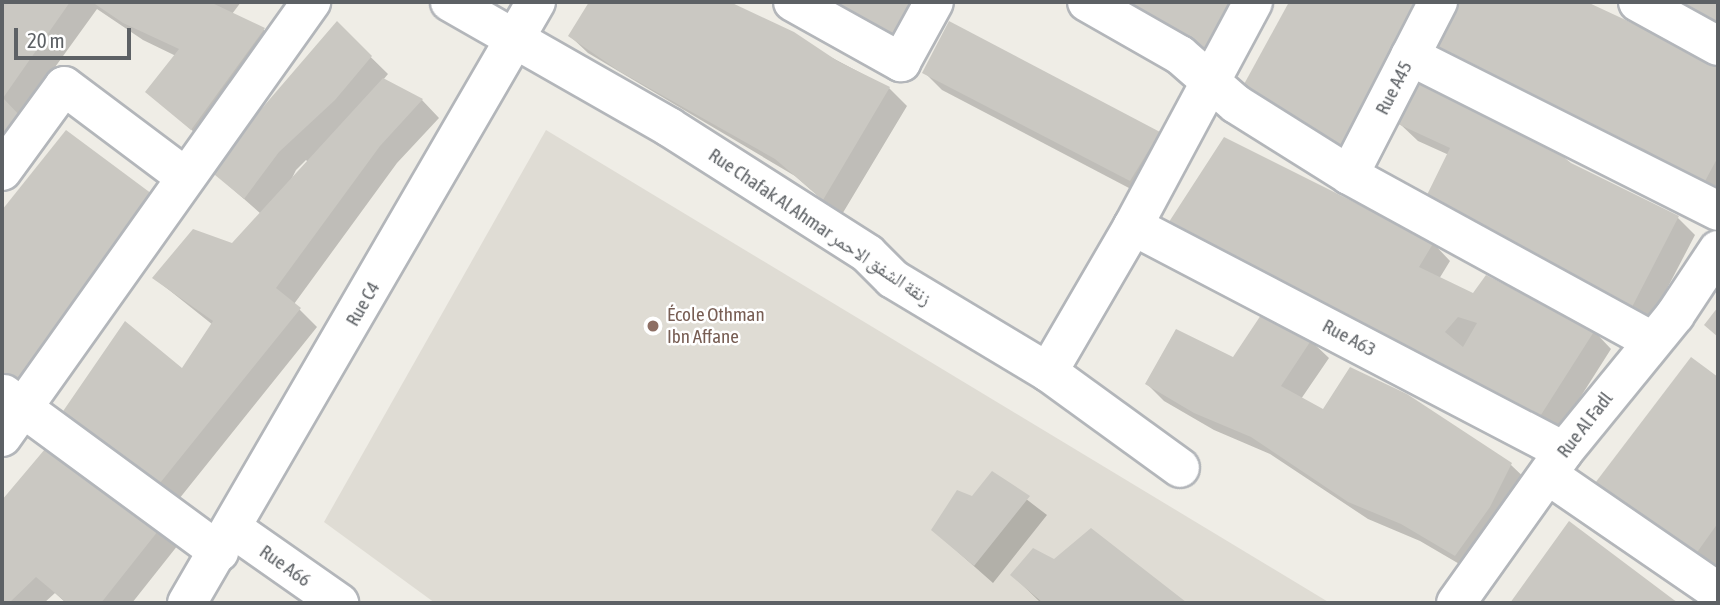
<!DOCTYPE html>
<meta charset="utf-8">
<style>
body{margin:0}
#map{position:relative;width:1720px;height:605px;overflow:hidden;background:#efede6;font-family:"Asap Condensed","Noto Naskh Arabic",sans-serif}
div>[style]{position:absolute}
.education>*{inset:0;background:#dfdcd4}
.shadow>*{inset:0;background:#0003}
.building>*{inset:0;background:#cac8c2}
.roads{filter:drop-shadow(2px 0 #b3b6ba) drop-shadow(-2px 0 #b3b6ba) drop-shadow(0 2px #b3b6ba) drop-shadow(0 -2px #b3b6ba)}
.street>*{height:38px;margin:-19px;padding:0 19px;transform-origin:19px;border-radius:19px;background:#fff}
.dots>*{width:19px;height:19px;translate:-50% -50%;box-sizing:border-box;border:4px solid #fff;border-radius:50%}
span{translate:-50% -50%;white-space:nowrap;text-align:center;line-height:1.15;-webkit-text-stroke:5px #fff;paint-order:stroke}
.street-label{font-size:19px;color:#5d6165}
.education-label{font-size:19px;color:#785e54}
.left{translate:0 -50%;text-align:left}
.frame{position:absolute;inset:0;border:4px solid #5d6165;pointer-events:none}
.scale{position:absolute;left:14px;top:28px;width:117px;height:32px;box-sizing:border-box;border:4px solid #5d6165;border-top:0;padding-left:9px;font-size:21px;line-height:24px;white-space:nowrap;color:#5d6165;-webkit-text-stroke:5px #fff;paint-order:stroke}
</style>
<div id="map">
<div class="education">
<i style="clip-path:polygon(546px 130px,1330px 603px,435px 603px,324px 522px)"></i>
</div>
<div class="shadow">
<i style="clip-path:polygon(2px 2px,241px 2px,232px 14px,264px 30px,281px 47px,210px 146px,148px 92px,176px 56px,143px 40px,97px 9px,19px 117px,2px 179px)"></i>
<i style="clip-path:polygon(591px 2px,727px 2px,889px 88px,907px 106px,841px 216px,795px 176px,588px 53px,570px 36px)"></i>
<i style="clip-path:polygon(1109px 2px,1254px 2px,1222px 65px)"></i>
<i style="clip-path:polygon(1293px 2px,1451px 2px,1239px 97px)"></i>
<i style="clip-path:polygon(1461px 2px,1584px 2px,1718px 65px,1718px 197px,1437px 48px)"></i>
<i style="clip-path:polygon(evenodd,337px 24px,388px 74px,383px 80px,422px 100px,439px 118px,397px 163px,294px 304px,317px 327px,171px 509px,126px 464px,213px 325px,154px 278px,232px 245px,261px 214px,211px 170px,337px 24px,306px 160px,308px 162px,290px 182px,296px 170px,306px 160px)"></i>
<i style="clip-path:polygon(925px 73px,1159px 133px,1176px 151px,1148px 198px,942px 90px)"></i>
<i style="clip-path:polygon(1400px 124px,1570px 164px,1678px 218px,1695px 235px,1648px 325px,1442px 220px,1449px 155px,1418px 141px)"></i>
<i style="clip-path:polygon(66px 132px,150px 195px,26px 407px,2px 387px,2px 213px)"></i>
<i style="clip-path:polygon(1187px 242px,1433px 243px,1450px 261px,1439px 279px,1474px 295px,1594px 331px,1611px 349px,1550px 445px)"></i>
<i style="clip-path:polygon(1265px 311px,1311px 341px,1329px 358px,1301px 399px,1324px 411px,1406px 395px,1511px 465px,1529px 482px,1473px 572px,1420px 541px,1368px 519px,1270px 454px,1214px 430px,1164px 401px,1147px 384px,1234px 360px)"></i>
<i style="clip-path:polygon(1691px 359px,1718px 379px,1718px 565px,1706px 581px,1666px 546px)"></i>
<i style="clip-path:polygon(46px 451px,178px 545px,132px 603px,66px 603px,55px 593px,44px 603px,2px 603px,2px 501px)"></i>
<i style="clip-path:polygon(992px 473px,1047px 515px,993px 583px,933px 530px,972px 498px)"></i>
<i style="clip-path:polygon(1569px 524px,1673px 601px,1676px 603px,1512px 603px)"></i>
<i style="clip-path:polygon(1091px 530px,1185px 603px,1041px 603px,1012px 575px,1054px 561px)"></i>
</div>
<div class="building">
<i style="clip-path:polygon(2px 2px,70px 2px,3px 98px,23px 119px,2px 145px)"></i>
<i style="clip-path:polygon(92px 2px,210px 2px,265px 28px,191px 130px,145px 92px,179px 49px,123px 23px)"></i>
<i style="clip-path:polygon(589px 2px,730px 2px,794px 32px,839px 62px,890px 87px,823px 200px,775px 159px,619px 71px,568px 36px)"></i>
<i style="clip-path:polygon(804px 2px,924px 2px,897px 57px)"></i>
<i style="clip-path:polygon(1113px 2px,1229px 2px,1204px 49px)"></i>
<i style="clip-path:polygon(1289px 2px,1422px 2px,1343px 155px,1237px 97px)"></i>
<i style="clip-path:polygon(1459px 2px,1587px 2px,1718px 63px,1718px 157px,1704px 183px,1644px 149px,1585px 124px,1435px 48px)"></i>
<i style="clip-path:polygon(1667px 2px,1718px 2px,1718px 32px)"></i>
<i style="clip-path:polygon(337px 21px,372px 56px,335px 100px,279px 152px,244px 199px,209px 170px)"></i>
<i style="clip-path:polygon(949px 21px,1160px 132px,1130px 181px,922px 73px)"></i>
<i style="clip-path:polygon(1423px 74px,1532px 131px,1571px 163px,1679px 216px,1631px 309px,1523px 247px,1423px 203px,1450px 148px,1398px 124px)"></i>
<i style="clip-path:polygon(383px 78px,423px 99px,380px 146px,276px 288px,301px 308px,152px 493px,57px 420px,125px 321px,182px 368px,213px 321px,152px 278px,193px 229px,232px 243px)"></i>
<i style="clip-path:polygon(66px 130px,152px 194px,8px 391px,2px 386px,2px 210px)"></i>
<i style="clip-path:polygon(evenodd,1224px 137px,1434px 242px,1419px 267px,1473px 293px,1486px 275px,1595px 330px,1532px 429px,1167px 225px,1224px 137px,1458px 317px,1477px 323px,1463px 347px,1445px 332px,1458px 317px)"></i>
<i style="clip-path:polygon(1718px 307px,1718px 337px,1704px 325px)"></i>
<i style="clip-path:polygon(1265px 309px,1312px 339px,1281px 386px,1323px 409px,1350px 367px,1407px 394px,1512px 463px,1490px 507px,1455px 556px,1401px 524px,1348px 502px,1251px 437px,1194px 413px,1145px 384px,1176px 329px,1233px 357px)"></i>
<i style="clip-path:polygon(1691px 357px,1718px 377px,1718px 523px,1688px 565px,1589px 491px)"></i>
<i style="clip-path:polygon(45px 449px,162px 526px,101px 603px,67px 603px,36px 577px,9px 603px,2px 603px,2px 500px)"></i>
<i style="clip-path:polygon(992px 471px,1030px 496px,974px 566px,931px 530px,957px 490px,972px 496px)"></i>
<i style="clip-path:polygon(1569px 521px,1674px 600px,1679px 603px,1510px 603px)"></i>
<i style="clip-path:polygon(1091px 528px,1186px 602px,1043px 603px,1010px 575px,1033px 548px,1054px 559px)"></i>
</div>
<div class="roads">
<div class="street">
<i style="left:450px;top:2px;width:252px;rotate:29.7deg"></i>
<i style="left:669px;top:127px;width:236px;rotate:32.5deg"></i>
<i style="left:868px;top:254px;width:35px;rotate:45deg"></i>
<i style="left:893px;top:279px;width:181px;rotate:31deg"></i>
<i style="left:1048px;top:372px;width:163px;rotate:36deg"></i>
<i style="left:793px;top:2px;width:124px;rotate:29.1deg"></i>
<i style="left:901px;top:62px;width:68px;rotate:-61.2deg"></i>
<i style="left:1087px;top:2px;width:107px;rotate:29.7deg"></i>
<i style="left:1180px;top:55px;width:74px;rotate:41.2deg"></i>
<i style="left:1236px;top:104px;width:133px;rotate:32.1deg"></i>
<i style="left:1349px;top:175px;width:345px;rotate:28.7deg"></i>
<i style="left:1638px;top:2px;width:91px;rotate:28.8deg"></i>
<i style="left:1410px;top:56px;width:345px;rotate:26.7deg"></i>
<i style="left:2px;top:171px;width:105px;rotate:-53.9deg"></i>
<i style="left:64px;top:86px;width:150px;rotate:36.9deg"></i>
<i style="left:1349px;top:175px;width:195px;rotate:-62.8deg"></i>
<i style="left:1133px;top:226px;width:486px;rotate:27.6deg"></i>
<i style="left:1048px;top:372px;width:169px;rotate:-59.8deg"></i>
<i style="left:1133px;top:226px;width:254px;rotate:-61.8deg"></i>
<i style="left:4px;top:394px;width:267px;rotate:36.3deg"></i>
<i style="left:2px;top:437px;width:534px;rotate:-54.61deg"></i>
<i style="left:1548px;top:475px;width:206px;rotate:34.5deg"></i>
<i style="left:232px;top:528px;width:131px;rotate:35deg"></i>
<i style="left:187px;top:603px;width:695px;rotate:-59.86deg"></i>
<i style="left:1456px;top:603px;width:186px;rotate:-54.6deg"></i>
<i style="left:1564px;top:451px;width:176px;rotate:-50.8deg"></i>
<i style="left:1675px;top:315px;width:78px;rotate:-56.5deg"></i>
</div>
</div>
<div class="dots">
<i style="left:653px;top:326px;background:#8d6e63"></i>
</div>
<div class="street-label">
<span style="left:1394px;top:88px;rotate:-63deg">Rue A45</span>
<span style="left:820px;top:227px;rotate:34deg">Rue Chafak Al Ahmar زنقة الشفق الاحمر</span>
<span style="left:363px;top:304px;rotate:-60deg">Rue C4</span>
<span style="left:1349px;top:338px;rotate:28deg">Rue A63</span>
<span style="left:1585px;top:425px;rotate:-52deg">Rue Al Fadl</span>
<span style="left:285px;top:566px;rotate:35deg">Rue A66</span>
</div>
<div class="education-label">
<span class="left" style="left:667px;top:326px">École Othman<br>Ibn Affane</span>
</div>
<div class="frame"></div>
<div class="scale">20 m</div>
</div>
